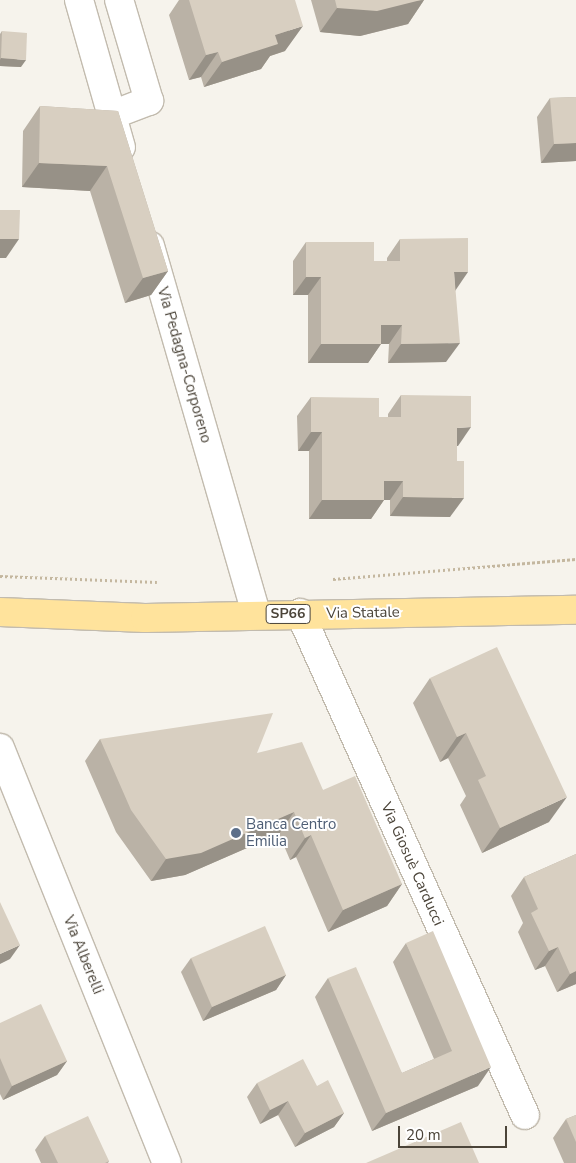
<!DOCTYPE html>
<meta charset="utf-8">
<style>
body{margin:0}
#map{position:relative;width:576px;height:1163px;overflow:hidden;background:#f6f3ec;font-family:"Nunito Sans",sans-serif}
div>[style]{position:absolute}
.path>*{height:3px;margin-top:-1.5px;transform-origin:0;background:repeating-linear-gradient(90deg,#c4b79f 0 2.5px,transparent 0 5px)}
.roads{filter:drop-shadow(1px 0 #c2bbae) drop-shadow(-1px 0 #c2bbae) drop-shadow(0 1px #c2bbae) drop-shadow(0 -1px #c2bbae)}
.street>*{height:28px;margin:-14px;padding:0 14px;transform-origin:14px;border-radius:14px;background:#fff}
.primary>*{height:28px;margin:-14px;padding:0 14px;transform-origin:14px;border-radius:14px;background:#ffe39c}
.wall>*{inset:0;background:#bab2a6}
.shaded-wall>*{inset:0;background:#979187}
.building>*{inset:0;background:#d8cfc1}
.dots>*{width:14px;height:14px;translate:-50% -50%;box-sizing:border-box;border:2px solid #fff;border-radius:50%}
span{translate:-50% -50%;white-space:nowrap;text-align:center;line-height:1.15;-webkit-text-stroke:4px #fff;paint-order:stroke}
.shield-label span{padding:1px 4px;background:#fff;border:1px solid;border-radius:4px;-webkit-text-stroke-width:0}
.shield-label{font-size:14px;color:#4b4439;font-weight:700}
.street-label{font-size:15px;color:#4b4439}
.service-label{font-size:15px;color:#4e5e75}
.left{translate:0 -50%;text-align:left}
.scale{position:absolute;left:398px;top:1126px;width:109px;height:22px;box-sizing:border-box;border:2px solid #4b4439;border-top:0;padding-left:6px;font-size:15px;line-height:18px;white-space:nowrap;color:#4b4439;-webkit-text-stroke:4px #fff;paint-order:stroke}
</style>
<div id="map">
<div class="path">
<i style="left:0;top:576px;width:157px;rotate:2.2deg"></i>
<i style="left:333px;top:579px;width:244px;rotate:-4.7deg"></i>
</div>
<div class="roads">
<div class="street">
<i style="left:79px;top:0;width:153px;rotate:74.1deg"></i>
<i style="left:112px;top:115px;width:40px;rotate:-21deg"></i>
<i style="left:149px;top:101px;width:105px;rotate:-106.5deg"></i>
<i style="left:150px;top:246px;width:383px;rotate:73.9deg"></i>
<i style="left:300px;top:613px;width:550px;rotate:65.86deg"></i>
<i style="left:0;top:748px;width:447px;rotate:68.1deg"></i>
</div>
<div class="primary">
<i style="left:0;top:612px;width:145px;rotate:2.4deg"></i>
<i style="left:145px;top:618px;width:431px;rotate:-1.1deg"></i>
</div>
</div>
<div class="wall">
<i style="clip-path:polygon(179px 0,295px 0,285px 51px,270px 56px,261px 69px,204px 87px,201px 77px,189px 80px,169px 15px)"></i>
<i style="clip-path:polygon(311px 0,424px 0,408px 24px,360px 36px,320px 32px)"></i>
<i style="clip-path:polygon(2px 31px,21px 67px,0 66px,0 34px)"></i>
<i style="clip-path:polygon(576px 97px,576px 161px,541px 163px,537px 117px,550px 98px)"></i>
<i style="clip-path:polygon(40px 106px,118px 111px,168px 271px,151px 295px,125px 303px,90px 191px,22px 187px,23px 131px)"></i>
<i style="clip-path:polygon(400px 239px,455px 291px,446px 362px,388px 363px,389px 344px,381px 344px,368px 363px,308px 363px,308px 295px,293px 295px,293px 261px,306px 242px,374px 261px,387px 261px,387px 258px)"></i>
<i style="clip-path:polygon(401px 395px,458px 446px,457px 446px,450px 517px,390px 516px,390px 500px,384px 500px,371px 519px,309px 519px,309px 451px,298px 451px,297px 416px,311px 397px,379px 417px,388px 417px,388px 414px)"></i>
<i style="clip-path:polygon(430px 678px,549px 822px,482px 853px,460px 805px,466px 796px,448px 758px,440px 762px,413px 703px)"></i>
<i style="clip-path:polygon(100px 739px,257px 753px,323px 790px,402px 884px,387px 906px,328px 932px,296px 857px,290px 860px,279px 834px,185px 875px,151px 881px,116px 832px,85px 761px)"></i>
<i style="clip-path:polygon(576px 854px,576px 984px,557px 992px,545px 966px,535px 970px,518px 932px,523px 923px,511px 896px,524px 877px)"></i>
<i style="clip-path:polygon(406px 943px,478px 1086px,372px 1131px,315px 997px,328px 978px,402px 1073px,434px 1059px,393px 962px)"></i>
<i style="clip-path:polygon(191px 958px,286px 975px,276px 990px,203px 1021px,181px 972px)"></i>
<i style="clip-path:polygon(0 1023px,67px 1061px,57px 1075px,3px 1100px,0 1094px)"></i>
<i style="clip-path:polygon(257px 1083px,317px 1086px,344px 1113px,334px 1127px,295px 1147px,278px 1115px,260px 1124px,247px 1097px)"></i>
<i style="clip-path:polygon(576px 1115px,576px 1163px,564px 1163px,553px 1138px,566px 1119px)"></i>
<i style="clip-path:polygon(45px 1136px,109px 1161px,108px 1163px,41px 1163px,35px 1150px)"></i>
</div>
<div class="shaded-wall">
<i style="clip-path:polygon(424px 0,408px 24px,360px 36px,320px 32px,337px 8px)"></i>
<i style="clip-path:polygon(303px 26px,285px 51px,270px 56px,261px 69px,204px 87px,222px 62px,275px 35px)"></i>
<i style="clip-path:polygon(218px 52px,201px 77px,189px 80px,206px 55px)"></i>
<i style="clip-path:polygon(1px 58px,26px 60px,21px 67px,0 66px,0 60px)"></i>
<i style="clip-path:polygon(576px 143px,576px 161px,541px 163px,554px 144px)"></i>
<i style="clip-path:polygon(39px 163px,107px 166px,90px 191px,22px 187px)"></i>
<i style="clip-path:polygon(0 239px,19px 239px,6px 258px,0 258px)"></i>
<i style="clip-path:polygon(168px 271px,151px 295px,125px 303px,143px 278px)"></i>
<i style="clip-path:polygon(454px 272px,468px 272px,455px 291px)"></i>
<i style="clip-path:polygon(306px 277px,321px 277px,308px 295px,293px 295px)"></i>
<i style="clip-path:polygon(381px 325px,402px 325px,389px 344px,381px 344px,368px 363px,308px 363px,321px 344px)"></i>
<i style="clip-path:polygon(460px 343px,446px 362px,388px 363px,401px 344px)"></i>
<i style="clip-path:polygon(471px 427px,458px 446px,444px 446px,457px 428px)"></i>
<i style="clip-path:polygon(311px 432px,322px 432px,309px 451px,298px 451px)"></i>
<i style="clip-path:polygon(384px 481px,403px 481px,390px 500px,371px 500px)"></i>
<i style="clip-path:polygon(403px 497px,464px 498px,450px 517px,390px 516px)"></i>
<i style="clip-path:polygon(322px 500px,384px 500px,371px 519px,309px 519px)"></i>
<i style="clip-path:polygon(466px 733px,448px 758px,440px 762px,457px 737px)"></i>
<i style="clip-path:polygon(567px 797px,549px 822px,482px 853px,500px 828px)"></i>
<i style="clip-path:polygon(294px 812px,279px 834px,185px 875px,151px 881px,166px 859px)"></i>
<i style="clip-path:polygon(311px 835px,296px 857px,290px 860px,305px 838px)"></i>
<i style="clip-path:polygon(402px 884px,387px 906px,328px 932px,343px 910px)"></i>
<i style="clip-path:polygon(20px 945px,10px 959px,0 964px,0 954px)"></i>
<i style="clip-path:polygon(558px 947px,545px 966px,535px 970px,549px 951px)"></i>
<i style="clip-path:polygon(576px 971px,576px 984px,557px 992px,570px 974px)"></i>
<i style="clip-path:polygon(286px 975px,276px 990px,203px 1021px,212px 1007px)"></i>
<i style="clip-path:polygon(67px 1061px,57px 1075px,3px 1100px,12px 1086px)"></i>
<i style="clip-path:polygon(491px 1067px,478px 1086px,372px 1131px,386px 1113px)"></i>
<i style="clip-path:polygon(288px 1101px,278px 1115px,260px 1124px,270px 1110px)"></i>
<i style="clip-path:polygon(344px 1113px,334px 1127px,295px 1147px,305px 1133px)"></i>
</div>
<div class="building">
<i style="clip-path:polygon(189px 0,295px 0,303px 26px,275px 35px,278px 44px,222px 62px,218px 52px,206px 55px)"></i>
<i style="clip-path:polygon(335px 0,421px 0,377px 11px,337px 8px)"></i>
<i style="clip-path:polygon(2px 31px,27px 33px,26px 60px,1px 58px)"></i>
<i style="clip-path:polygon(576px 97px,576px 143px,554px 144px,550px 98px)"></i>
<i style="clip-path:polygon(40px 106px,118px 111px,168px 271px,143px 278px,107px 166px,39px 163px)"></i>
<i style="clip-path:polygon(0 210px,20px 210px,19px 239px,0 239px)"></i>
<i style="clip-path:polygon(468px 238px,468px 272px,454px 272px,460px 343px,401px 344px,402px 325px,381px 325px,381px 344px,321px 344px,321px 277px,306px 277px,306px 242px,374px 242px,374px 261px,400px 261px,400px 239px)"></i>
<i style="clip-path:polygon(401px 395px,471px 396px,471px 427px,457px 428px,457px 461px,464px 461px,464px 498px,403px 497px,403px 481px,384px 481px,384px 500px,322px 500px,322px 432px,311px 432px,311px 397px,379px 398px,379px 417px,401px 417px)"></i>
<i style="clip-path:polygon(497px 647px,567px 797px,500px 828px,478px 780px,486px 776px,466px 733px,457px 737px,430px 678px)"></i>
<i style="clip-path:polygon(273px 713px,257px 753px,302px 742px,323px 790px,355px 776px,402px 884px,343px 910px,311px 835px,305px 838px,294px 812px,201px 853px,166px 859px,131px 810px,100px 739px)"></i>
<i style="clip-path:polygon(576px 854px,576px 971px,570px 974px,558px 947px,549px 951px,531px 913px,538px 909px,524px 877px)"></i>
<i style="clip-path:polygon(0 902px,20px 945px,0 954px)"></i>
<i style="clip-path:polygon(265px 926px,286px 975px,212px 1007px,191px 958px)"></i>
<i style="clip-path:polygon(433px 931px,491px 1067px,386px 1113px,328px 978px,356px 967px,402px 1073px,452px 1051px,406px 943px)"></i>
<i style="clip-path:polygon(41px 1004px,67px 1061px,12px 1086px,0 1058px,0 1023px)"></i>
<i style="clip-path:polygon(303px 1059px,317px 1086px,328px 1080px,344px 1113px,305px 1133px,288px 1101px,270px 1110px,257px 1083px)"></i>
<i style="clip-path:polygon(576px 1115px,576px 1142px,566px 1119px)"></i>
<i style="clip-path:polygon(88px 1116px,109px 1161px,105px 1163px,58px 1163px,45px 1136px)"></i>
<i style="clip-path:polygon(461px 1122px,479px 1163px,366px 1163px)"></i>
</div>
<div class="dots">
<i style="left:236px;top:833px;background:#5c6f8a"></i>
</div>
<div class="shield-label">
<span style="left:288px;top:614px">SP66</span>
</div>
<div class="street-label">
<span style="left:184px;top:365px;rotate:74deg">Via Pedagna-Corporeno</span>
<span style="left:363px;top:613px;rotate:-1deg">Via Statale</span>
<span style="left:412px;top:864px;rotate:66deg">Via Giosuè Carducci</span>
<span style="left:83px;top:955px;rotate:68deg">Via Alberelli</span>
</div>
<div class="service-label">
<span class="left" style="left:246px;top:833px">Banca Centro<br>Emilia</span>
</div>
<div class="scale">20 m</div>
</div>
